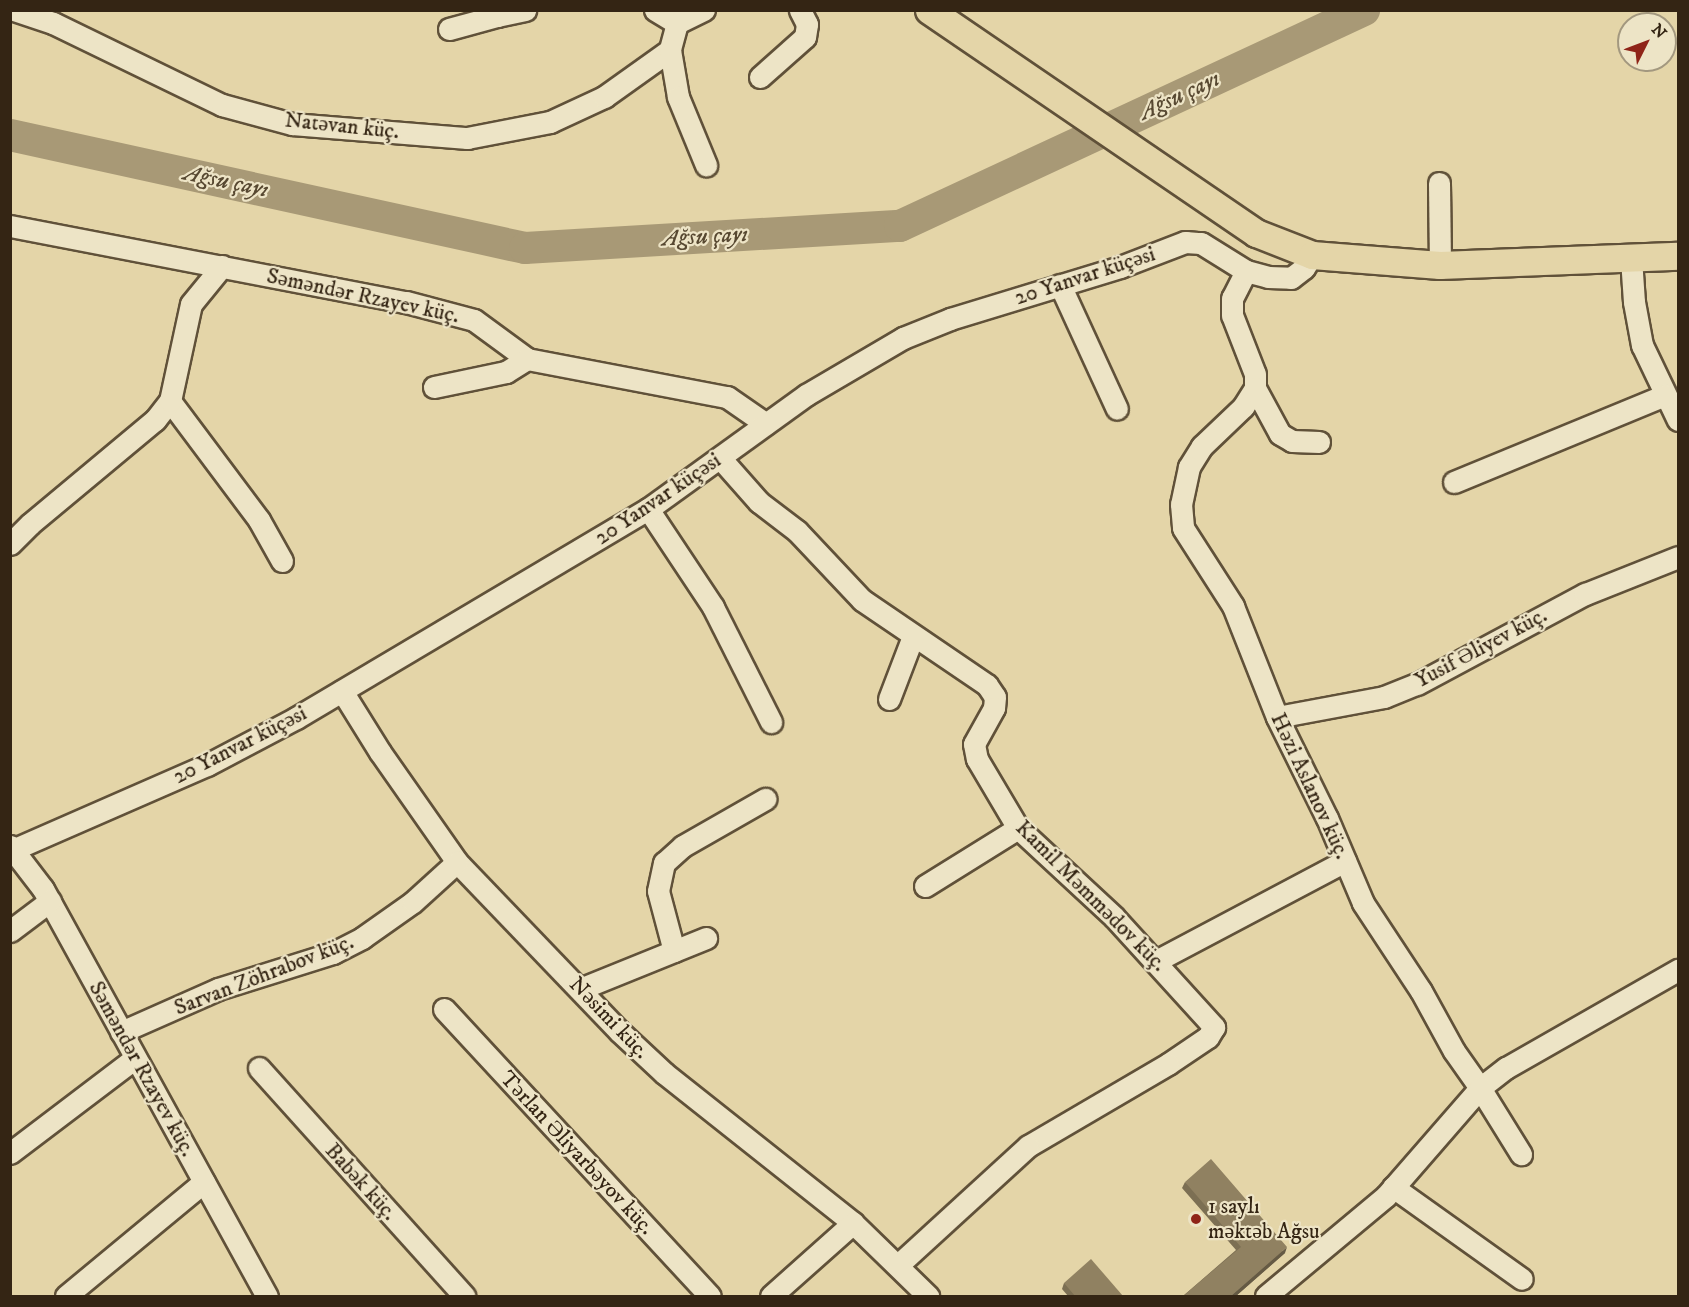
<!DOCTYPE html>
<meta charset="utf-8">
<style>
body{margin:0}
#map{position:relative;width:1689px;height:1307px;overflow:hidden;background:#e4d5a8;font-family:"IM FELL DW Pica",serif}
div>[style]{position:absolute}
.river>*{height:32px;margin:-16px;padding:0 16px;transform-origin:16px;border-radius:16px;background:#a89976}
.roads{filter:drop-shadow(2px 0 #605139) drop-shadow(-2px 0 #605139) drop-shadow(0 2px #605139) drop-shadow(0 -2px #605139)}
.minor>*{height:21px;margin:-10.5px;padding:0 10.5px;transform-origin:10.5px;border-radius:10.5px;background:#ede4c6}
.major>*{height:27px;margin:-13.5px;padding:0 13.5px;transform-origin:13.5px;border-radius:13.5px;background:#e4d5a8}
.wall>*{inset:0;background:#7c6f53}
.shaded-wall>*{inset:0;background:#655a44}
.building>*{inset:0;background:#908161}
.dots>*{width:16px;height:16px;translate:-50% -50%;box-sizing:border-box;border:3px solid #ede4c6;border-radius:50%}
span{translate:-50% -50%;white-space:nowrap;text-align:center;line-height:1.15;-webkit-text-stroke:4.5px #ede4c6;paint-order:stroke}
.street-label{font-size:22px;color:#342514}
.poi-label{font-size:22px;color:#342514}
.left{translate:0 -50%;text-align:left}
.water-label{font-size:24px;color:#574831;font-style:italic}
.frame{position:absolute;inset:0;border:12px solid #342514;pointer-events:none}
.north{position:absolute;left:1617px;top:12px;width:60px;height:60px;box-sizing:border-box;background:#ede4c6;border:2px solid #a3987f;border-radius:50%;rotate:48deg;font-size:16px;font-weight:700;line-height:24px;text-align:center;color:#342514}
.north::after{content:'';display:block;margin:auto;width:21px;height:27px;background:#8f2418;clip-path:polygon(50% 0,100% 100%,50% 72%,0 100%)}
</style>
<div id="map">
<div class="river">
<i style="left:10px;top:135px;width:527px;rotate:12.38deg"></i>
<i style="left:525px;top:248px;width:376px;rotate:-3.4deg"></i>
<i style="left:900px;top:226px;width:512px;rotate:-24.96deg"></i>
</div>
<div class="roads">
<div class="minor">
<i style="left:14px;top:10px;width:41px;rotate:18.4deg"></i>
<i style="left:53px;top:23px;width:188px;rotate:25.9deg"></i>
<i style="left:222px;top:105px;width:73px;rotate:15.2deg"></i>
<i style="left:292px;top:124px;width:176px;rotate:4.6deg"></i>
<i style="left:467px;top:138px;width:85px;rotate:-10.9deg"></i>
<i style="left:550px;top:122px;width:60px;rotate:-24.8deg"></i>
<i style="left:604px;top:97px;width:81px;rotate:-35.5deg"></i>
<i style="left:489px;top:10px;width:10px;rotate:37deg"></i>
<i style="left:497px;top:16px;width:29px;rotate:-12deg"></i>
<i style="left:655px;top:10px;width:26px;rotate:31deg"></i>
<i style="left:677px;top:23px;width:30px;rotate:-26deg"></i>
<i style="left:677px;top:23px;width:28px;rotate:105deg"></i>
<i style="left:670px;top:50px;width:48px;rotate:80.3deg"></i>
<i style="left:678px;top:97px;width:74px;rotate:67.6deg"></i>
<i style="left:449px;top:29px;width:50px;rotate:-15.2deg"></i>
<i style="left:760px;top:77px;width:60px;rotate:-41.6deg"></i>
<i style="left:805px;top:37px;width:13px;rotate:-81deg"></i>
<i style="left:807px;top:24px;width:16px;rotate:-117deg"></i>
<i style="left:1439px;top:183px;width:82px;rotate:89.3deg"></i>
<i style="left:10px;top:226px;width:403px;rotate:10.9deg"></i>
<i style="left:406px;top:302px;width:70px;rotate:14.8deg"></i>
<i style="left:474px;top:320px;width:66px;rotate:36.3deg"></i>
<i style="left:527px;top:359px;width:204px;rotate:10.8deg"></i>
<i style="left:727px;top:397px;width:47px;rotate:34.7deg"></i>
<i style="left:1631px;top:258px;width:44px;rotate:86.1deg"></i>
<i style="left:1634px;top:302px;width:44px;rotate:79.5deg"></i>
<i style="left:1642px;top:345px;width:83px;rotate:64.4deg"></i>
<i style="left:1246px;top:271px;width:30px;rotate:117deg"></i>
<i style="left:1232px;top:298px;width:17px;rotate:90deg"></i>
<i style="left:1232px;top:315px;width:63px;rotate:68.7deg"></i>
<i style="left:1255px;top:374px;width:14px;rotate:90deg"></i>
<i style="left:1255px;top:388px;width:22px;rotate:122deg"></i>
<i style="left:1243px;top:407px;width:57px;rotate:136.4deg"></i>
<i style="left:1202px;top:446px;width:25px;rotate:122deg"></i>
<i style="left:1189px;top:467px;width:38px;rotate:102deg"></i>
<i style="left:1181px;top:504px;width:24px;rotate:85deg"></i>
<i style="left:1183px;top:528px;width:93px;rotate:57.3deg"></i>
<i style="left:1233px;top:606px;width:119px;rotate:68.4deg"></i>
<i style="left:1277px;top:717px;width:113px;rotate:63.7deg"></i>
<i style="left:1327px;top:818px;width:92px;rotate:67deg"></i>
<i style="left:1363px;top:903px;width:105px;rotate:56.6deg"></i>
<i style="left:1421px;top:991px;width:68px;rotate:61.2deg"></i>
<i style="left:1454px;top:1051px;width:45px;rotate:54.9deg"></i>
<i style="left:1480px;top:1088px;width:33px;rotate:-38deg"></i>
<i style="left:1506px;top:1068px;width:198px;rotate:-29.7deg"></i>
<i style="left:1060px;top:285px;width:136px;rotate:65.3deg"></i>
<i style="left:434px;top:387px;width:74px;rotate:-11.8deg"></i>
<i style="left:506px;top:372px;width:25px;rotate:-32deg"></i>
<i style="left:1255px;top:388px;width:52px;rotate:61.5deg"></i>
<i style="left:1280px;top:434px;width:14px;rotate:30deg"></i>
<i style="left:1292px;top:441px;width:27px;rotate:2deg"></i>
<i style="left:170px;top:401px;width:149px;rotate:53.2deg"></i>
<i style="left:259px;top:520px;width:47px;rotate:60.7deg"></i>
<i style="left:721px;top:459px;width:57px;rotate:48.5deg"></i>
<i style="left:759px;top:502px;width:48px;rotate:37.3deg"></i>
<i style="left:797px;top:531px;width:95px;rotate:46.7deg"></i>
<i style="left:862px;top:600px;width:151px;rotate:34.2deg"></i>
<i style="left:987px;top:685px;width:14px;rotate:56deg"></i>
<i style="left:995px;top:697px;width:11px;rotate:95deg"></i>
<i style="left:994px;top:708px;width:41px;rotate:119.1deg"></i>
<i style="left:974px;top:744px;width:15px;rotate:79deg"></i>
<i style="left:977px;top:759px;width:80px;rotate:59.3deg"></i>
<i style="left:1018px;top:828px;width:131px;rotate:42.8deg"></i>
<i style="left:1114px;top:917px;width:149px;rotate:47.7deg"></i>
<i style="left:1214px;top:1027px;width:12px;rotate:121deg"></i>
<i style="left:1208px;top:1037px;width:48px;rotate:146deg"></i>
<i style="left:1168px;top:1064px;width:162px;rotate:149.6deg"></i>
<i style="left:1028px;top:1146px;width:175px;rotate:137.5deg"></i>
<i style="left:1454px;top:482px;width:228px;rotate:-22.4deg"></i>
<i style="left:648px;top:509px;width:118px;rotate:56.4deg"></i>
<i style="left:713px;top:607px;width:129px;rotate:63.2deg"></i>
<i style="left:10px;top:544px;width:28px;rotate:-45deg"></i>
<i style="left:30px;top:524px;width:163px;rotate:-39.8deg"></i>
<i style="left:155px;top:420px;width:24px;rotate:-52deg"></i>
<i style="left:170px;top:401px;width:99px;rotate:-77.8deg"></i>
<i style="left:191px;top:304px;width:49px;rotate:-50.8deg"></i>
<i style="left:342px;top:691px;width:72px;rotate:58.1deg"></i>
<i style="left:380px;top:752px;width:134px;rotate:55deg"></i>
<i style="left:457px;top:862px;width:234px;rotate:46.2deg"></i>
<i style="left:619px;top:1031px;width:62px;rotate:43deg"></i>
<i style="left:664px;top:1073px;width:241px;rotate:38.4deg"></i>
<i style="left:853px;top:1223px;width:105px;rotate:44.2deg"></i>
<i style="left:889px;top:699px;width:67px;rotate:-69.1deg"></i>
<i style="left:1277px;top:717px;width:109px;rotate:-10.6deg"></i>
<i style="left:1384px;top:697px;width:35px;rotate:-22deg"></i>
<i style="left:1417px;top:684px;width:191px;rotate:-28.2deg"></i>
<i style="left:1585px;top:594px;width:100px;rotate:-21.7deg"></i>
<i style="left:10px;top:846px;width:54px;rotate:52.5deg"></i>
<i style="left:43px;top:889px;width:465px;rotate:61.2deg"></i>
<i style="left:10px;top:851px;width:215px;rotate:-23.6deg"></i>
<i style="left:207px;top:765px;width:101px;rotate:-27.8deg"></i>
<i style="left:296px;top:718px;width:409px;rotate:-30.7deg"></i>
<i style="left:648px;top:509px;width:195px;rotate:-35.8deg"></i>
<i style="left:806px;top:395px;width:113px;rotate:-30.4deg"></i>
<i style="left:903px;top:338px;width:51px;rotate:-22deg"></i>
<i style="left:950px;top:319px;width:178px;rotate:-17deg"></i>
<i style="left:1120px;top:267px;width:70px;rotate:-21deg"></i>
<i style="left:1185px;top:242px;width:16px;rotate:4deg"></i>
<i style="left:1201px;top:243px;width:53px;rotate:31.9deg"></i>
<i style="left:1246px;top:271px;width:23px;rotate:15deg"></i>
<i style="left:1268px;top:277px;width:23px;rotate:2deg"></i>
<i style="left:1291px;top:278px;width:16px;rotate:-38deg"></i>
<i style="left:1304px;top:268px;width:15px;rotate:-58deg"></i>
<i style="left:925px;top:886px;width:110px;rotate:-31.9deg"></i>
<i style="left:10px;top:931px;width:50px;rotate:-36.9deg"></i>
<i style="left:674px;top:951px;width:62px;rotate:-104.9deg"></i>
<i style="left:658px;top:891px;width:29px;rotate:-78deg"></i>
<i style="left:664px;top:863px;width:25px;rotate:-42deg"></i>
<i style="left:683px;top:846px;width:95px;rotate:-29.8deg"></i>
<i style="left:1156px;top:961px;width:214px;rotate:-27.9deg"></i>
<i style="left:580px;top:989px;width:136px;rotate:-22deg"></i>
<i style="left:444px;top:1009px;width:391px;rotate:47.2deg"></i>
<i style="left:121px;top:1032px;width:106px;rotate:-23.9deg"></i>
<i style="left:218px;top:989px;width:121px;rotate:-17.4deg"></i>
<i style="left:333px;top:953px;width:33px;rotate:-27deg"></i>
<i style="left:362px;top:938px;width:62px;rotate:-35.2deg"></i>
<i style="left:413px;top:902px;width:59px;rotate:-42.3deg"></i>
<i style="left:259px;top:1068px;width:307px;rotate:48deg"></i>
<i style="left:10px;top:1153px;width:157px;rotate:-37.2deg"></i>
<i style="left:1393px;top:1187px;width:158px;rotate:35.5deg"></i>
<i style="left:66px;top:1296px;width:179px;rotate:-39.6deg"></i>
<i style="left:771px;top:1296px;width:110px;rotate:-41.7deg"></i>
<i style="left:1266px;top:1296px;width:156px;rotate:-39.8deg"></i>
<i style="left:1386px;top:1196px;width:143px;rotate:-49deg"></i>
<i style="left:1480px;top:1088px;width:78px;rotate:58.2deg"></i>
</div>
<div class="major">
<i style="left:929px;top:10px;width:396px;rotate:34.3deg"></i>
<i style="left:1256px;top:233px;width:60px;rotate:21.4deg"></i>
<i style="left:1312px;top:255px;width:128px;rotate:4.5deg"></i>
<i style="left:1440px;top:265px;width:238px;rotate:-2.2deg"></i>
</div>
</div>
<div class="wall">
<i style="clip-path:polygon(1185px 1182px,1285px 1253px,1236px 1296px,1183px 1296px,1236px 1250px,1182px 1188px)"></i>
<i style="clip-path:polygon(1064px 1283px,1123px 1296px,1068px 1296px,1062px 1289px)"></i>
</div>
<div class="shaded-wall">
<i style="clip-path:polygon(1287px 1247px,1285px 1253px,1236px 1296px,1231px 1296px)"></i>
</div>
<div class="building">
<i style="clip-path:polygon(1211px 1159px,1287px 1247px,1231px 1296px,1183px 1296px,1241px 1247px,1185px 1182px)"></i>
<i style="clip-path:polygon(1091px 1259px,1123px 1296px,1075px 1296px,1064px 1283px)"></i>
</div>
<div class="dots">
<i style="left:1196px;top:1219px;background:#8f2418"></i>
</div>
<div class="street-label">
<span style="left:342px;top:126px;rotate:6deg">Natəvan küç.</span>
<span style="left:1085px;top:276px;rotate:-18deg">20 Yanvar küçəsi</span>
<span style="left:363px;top:296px;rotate:12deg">Səməndər Rzayev küç.</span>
<span style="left:658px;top:499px;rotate:-34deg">20 Yanvar küçəsi</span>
<span style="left:1481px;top:648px;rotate:-28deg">Yusif Əliyev küç.</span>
<span style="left:240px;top:745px;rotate:-27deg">20 Yanvar küçəsi</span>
<span style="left:1310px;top:786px;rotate:65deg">Həzi Aslanov küç.</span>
<span style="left:1091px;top:896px;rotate:45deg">Kamil Məmmədov küç.</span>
<span style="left:264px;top:975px;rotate:-21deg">Sarvan Zöhrabov küç.</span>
<span style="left:609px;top:1018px;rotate:46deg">Nəsimi küç.</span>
<span style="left:142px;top:1069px;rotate:61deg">Səməndər Rzayev küç.</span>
<span style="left:577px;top:1153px;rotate:47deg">Tərlan Əliyarbəyov küç.</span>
<span style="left:361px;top:1182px;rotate:48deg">Babək küç.</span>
</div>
<div class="poi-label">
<span class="left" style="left:1208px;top:1219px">1 saylı<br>məktəb Ağsu</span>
</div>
<div class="water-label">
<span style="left:1180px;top:96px;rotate:-25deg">Ağsu çayı</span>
<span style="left:226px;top:182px;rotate:12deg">Ağsu çayı</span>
<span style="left:705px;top:237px;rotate:-3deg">Ağsu çayı</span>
</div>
<div class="frame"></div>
<div class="north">N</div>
</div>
